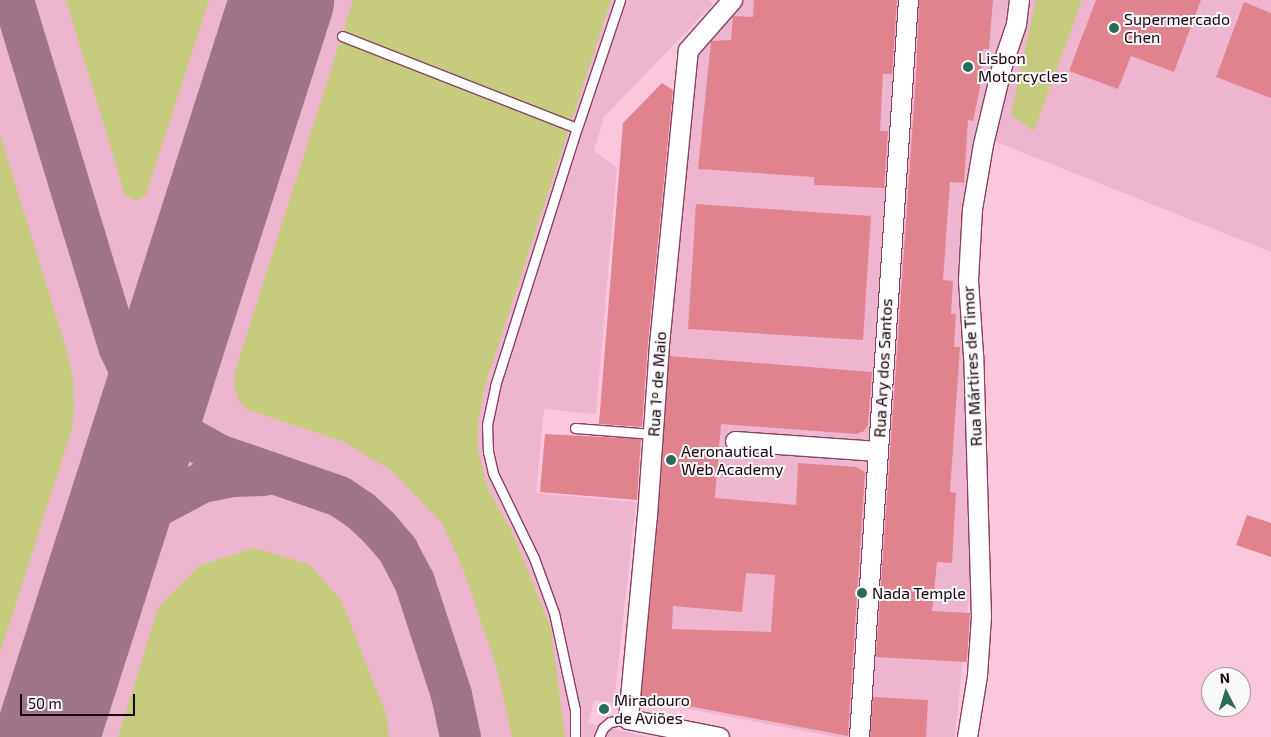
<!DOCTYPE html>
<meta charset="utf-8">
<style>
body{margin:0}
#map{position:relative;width:1271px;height:737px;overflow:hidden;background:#fbc7dc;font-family:"Exo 2",sans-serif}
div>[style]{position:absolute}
.built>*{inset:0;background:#eeb6ce}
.green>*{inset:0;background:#c6cb7e}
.taxiway>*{height:41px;margin:-20.5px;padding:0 20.5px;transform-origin:20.5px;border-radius:20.5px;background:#9e7586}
.runway>*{height:104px;margin:-52px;padding:0 52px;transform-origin:52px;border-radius:52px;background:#9e7586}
.building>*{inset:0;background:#e0838f}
.roads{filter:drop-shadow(1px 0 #894063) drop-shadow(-1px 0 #894063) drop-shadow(0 1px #894063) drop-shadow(0 -1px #894063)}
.service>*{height:9px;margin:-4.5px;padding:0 4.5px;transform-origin:4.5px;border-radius:4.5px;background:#fff}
.minor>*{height:19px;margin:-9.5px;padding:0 9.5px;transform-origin:9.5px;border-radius:9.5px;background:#fff}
.dots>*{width:14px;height:14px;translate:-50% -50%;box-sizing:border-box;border:2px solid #f9f9f9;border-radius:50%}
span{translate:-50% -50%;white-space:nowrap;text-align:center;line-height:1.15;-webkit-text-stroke:4px #f9f9f9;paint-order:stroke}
.poi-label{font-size:16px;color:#1b020e}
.left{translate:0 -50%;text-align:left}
.street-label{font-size:16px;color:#1b020e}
.north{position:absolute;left:1201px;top:667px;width:50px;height:50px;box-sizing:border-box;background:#f9f9f9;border:1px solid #a0969b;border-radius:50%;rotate:355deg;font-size:14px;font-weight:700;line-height:20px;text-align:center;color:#1b020e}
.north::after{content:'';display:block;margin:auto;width:18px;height:22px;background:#2c6b59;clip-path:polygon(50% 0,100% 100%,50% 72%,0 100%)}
.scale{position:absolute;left:20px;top:694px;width:115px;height:22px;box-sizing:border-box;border:2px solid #1b020e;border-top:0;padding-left:6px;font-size:15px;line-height:18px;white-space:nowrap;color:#1b020e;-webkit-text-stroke:4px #f9f9f9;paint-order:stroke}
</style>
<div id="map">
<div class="built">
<i style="clip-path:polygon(0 0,709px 0,713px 4px,604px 117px,594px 151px,617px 168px,596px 414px,544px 409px,536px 493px,636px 502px,614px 703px,594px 700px,588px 723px,648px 737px,0 737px)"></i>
<i style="clip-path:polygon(745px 0,1271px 0,1271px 252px,986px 138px,968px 451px,973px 558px,955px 737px,836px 737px,636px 699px,696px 55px)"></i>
</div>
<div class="green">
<i style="clip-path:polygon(66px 0,209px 0,146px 195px,137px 201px,125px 195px)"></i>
<i style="clip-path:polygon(353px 0,611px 0,485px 386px,478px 423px,478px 450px,488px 488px,515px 538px,551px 629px,565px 737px,512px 737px,497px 669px,464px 571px,442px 523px,391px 470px,344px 442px,248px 410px,238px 400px,234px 385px,235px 372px)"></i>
<i style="clip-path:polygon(1036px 0,1082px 0,1034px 131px,1011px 115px)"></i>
<i style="clip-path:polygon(0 134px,68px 355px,73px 379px,74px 406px,72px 429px,0 653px)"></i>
<i style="clip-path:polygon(254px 548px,309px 564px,341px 600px,386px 714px,389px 737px,118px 737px,158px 608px,200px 565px)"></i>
</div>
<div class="taxiway">
<i style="left:13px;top:0;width:364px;rotate:73.1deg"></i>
<i style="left:119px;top:348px;width:31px;rotate:65deg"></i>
<i style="left:132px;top:376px;width:37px;rotate:55deg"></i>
<i style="left:153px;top:406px;width:37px;rotate:45deg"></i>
<i style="left:179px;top:432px;width:45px;rotate:29.4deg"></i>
<i style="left:218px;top:454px;width:128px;rotate:19.1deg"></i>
<i style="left:339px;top:496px;width:25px;rotate:34deg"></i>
<i style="left:360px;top:510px;width:26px;rotate:43deg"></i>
<i style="left:379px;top:528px;width:28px;rotate:49deg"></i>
<i style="left:397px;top:549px;width:36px;rotate:62deg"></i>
<i style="left:414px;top:581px;width:119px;rotate:71.9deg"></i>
<i style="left:451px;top:694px;width:44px;rotate:78.2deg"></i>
<i style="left:100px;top:572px;width:21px;rotate:-62deg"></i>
<i style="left:110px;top:553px;width:24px;rotate:-52deg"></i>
<i style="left:125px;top:534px;width:38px;rotate:-43deg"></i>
<i style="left:153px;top:508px;width:55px;rotate:-28deg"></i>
<i style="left:202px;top:482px;width:32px;rotate:-11deg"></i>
<i style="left:233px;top:476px;width:31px;rotate:-2deg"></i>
</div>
<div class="runway">
<i style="left:47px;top:737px;width:774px;rotate:-72.31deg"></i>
</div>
<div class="building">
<i style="clip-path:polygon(754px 0,897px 0,892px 74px,883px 74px,880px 131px,888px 131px,884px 188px,814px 185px,814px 177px,698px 169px,711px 41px,731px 40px,733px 16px,753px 17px)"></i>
<i style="clip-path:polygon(919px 0,993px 0,989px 49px,983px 49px,980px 88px,973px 121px,968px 120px,964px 183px,950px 182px,943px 280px,953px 281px,951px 314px,956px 314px,954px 347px,960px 347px,950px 492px,956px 493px,952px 563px,937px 562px,932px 611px,970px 613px,967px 662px,876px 657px,916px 76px)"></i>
<i style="clip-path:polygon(1096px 0,1201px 0,1174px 72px,1131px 56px,1118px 89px,1069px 71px)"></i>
<i style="clip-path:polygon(1244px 2px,1271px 13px,1271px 98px,1216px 77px)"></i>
<i style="clip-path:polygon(662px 83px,673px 90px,648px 343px,642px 427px,599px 424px,623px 123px)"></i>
<i style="clip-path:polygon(696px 204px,871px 216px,863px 340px,688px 329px)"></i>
<i style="clip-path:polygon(evenodd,669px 356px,872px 372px,868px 425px,864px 431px,857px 434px,721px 424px,715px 498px,796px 505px,798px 463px,856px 467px,865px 472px,848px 736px,641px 697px,657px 531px,669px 356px,746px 573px,775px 575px,771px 632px,672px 629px,673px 606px,742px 612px,746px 573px)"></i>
<i style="clip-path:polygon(545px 434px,641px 439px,637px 500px,540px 492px)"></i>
<i style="clip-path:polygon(1247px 515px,1271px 523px,1271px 557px,1236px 545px)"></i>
<i style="clip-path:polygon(873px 697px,928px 700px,926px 737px,870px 737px)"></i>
</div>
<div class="roads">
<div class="service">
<i style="left:342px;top:36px;width:252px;rotate:21.4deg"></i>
<i style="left:577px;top:128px;width:135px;rotate:-71.4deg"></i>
<i style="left:575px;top:428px;width:78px;rotate:4.4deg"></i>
<i style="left:575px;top:737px;width:27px;rotate:-90deg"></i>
<i style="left:575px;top:710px;width:99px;rotate:-102.2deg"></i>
<i style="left:554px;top:613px;width:59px;rotate:-110deg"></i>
<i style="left:534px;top:558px;width:94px;rotate:-115.8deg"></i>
<i style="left:493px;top:473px;width:22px;rotate:-103deg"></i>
<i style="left:488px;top:452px;width:27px;rotate:-92deg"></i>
<i style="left:487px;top:425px;width:40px;rotate:-78deg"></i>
<i style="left:495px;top:386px;width:271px;rotate:-72.4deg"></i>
<i style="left:599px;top:737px;width:10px;rotate:-66deg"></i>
<i style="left:603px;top:728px;width:9px;rotate:-41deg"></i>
<i style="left:610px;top:722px;width:18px;rotate:-9deg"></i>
</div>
<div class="minor">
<i style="left:735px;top:441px;width:143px;rotate:4deg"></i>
<i style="left:719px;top:737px;width:93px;rotate:-168.8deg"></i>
<i style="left:628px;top:719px;width:204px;rotate:-84.7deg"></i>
<i style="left:647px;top:516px;width:172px;rotate:-86deg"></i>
<i style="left:659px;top:344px;width:295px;rotate:-84.4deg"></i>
<i style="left:688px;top:50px;width:67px;rotate:-48.7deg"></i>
<i style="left:859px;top:737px;width:739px;rotate:-86.2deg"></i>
<i style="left:967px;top:737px;width:63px;rotate:-80.8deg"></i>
<i style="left:977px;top:675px;width:58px;rotate:-86.1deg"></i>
<i style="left:981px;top:617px;width:262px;rotate:-91.7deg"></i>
<i style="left:973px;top:355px;width:75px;rotate:-93.8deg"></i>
<i style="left:968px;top:280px;width:71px;rotate:-86.8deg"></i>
<i style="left:972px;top:209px;width:66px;rotate:-80.4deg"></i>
<i style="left:983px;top:144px;width:81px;rotate:-76.5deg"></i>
<i style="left:1002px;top:65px;width:43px;rotate:-71.1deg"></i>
<i style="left:1016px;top:24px;width:24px;rotate:-83deg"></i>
</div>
</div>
<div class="dots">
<i style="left:1114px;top:28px;background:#2c6b59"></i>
<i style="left:968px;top:67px;background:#2c6b59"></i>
<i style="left:671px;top:460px;background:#2c6b59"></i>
<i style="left:862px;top:593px;background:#2c6b59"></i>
<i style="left:604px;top:709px;background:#2c6b59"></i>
</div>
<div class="poi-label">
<span class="left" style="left:1124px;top:28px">Supermercado<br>Chen</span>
<span class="left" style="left:978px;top:67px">Lisbon<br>Motorcycles</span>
<span class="left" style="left:681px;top:460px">Aeronautical<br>Web Academy</span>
<span class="left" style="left:872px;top:593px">Nada Temple</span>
<span class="left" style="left:614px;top:709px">Miradouro<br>de Aviões</span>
</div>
<div class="street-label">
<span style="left:972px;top:366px;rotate:-93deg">Rua Mártires de Timor</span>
<span style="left:883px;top:368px;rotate:-87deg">Rua Ary dos Santos</span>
<span style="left:657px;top:384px;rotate:-86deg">Rua 1º de Maio</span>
</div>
<div class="north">N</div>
<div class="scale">50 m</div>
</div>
